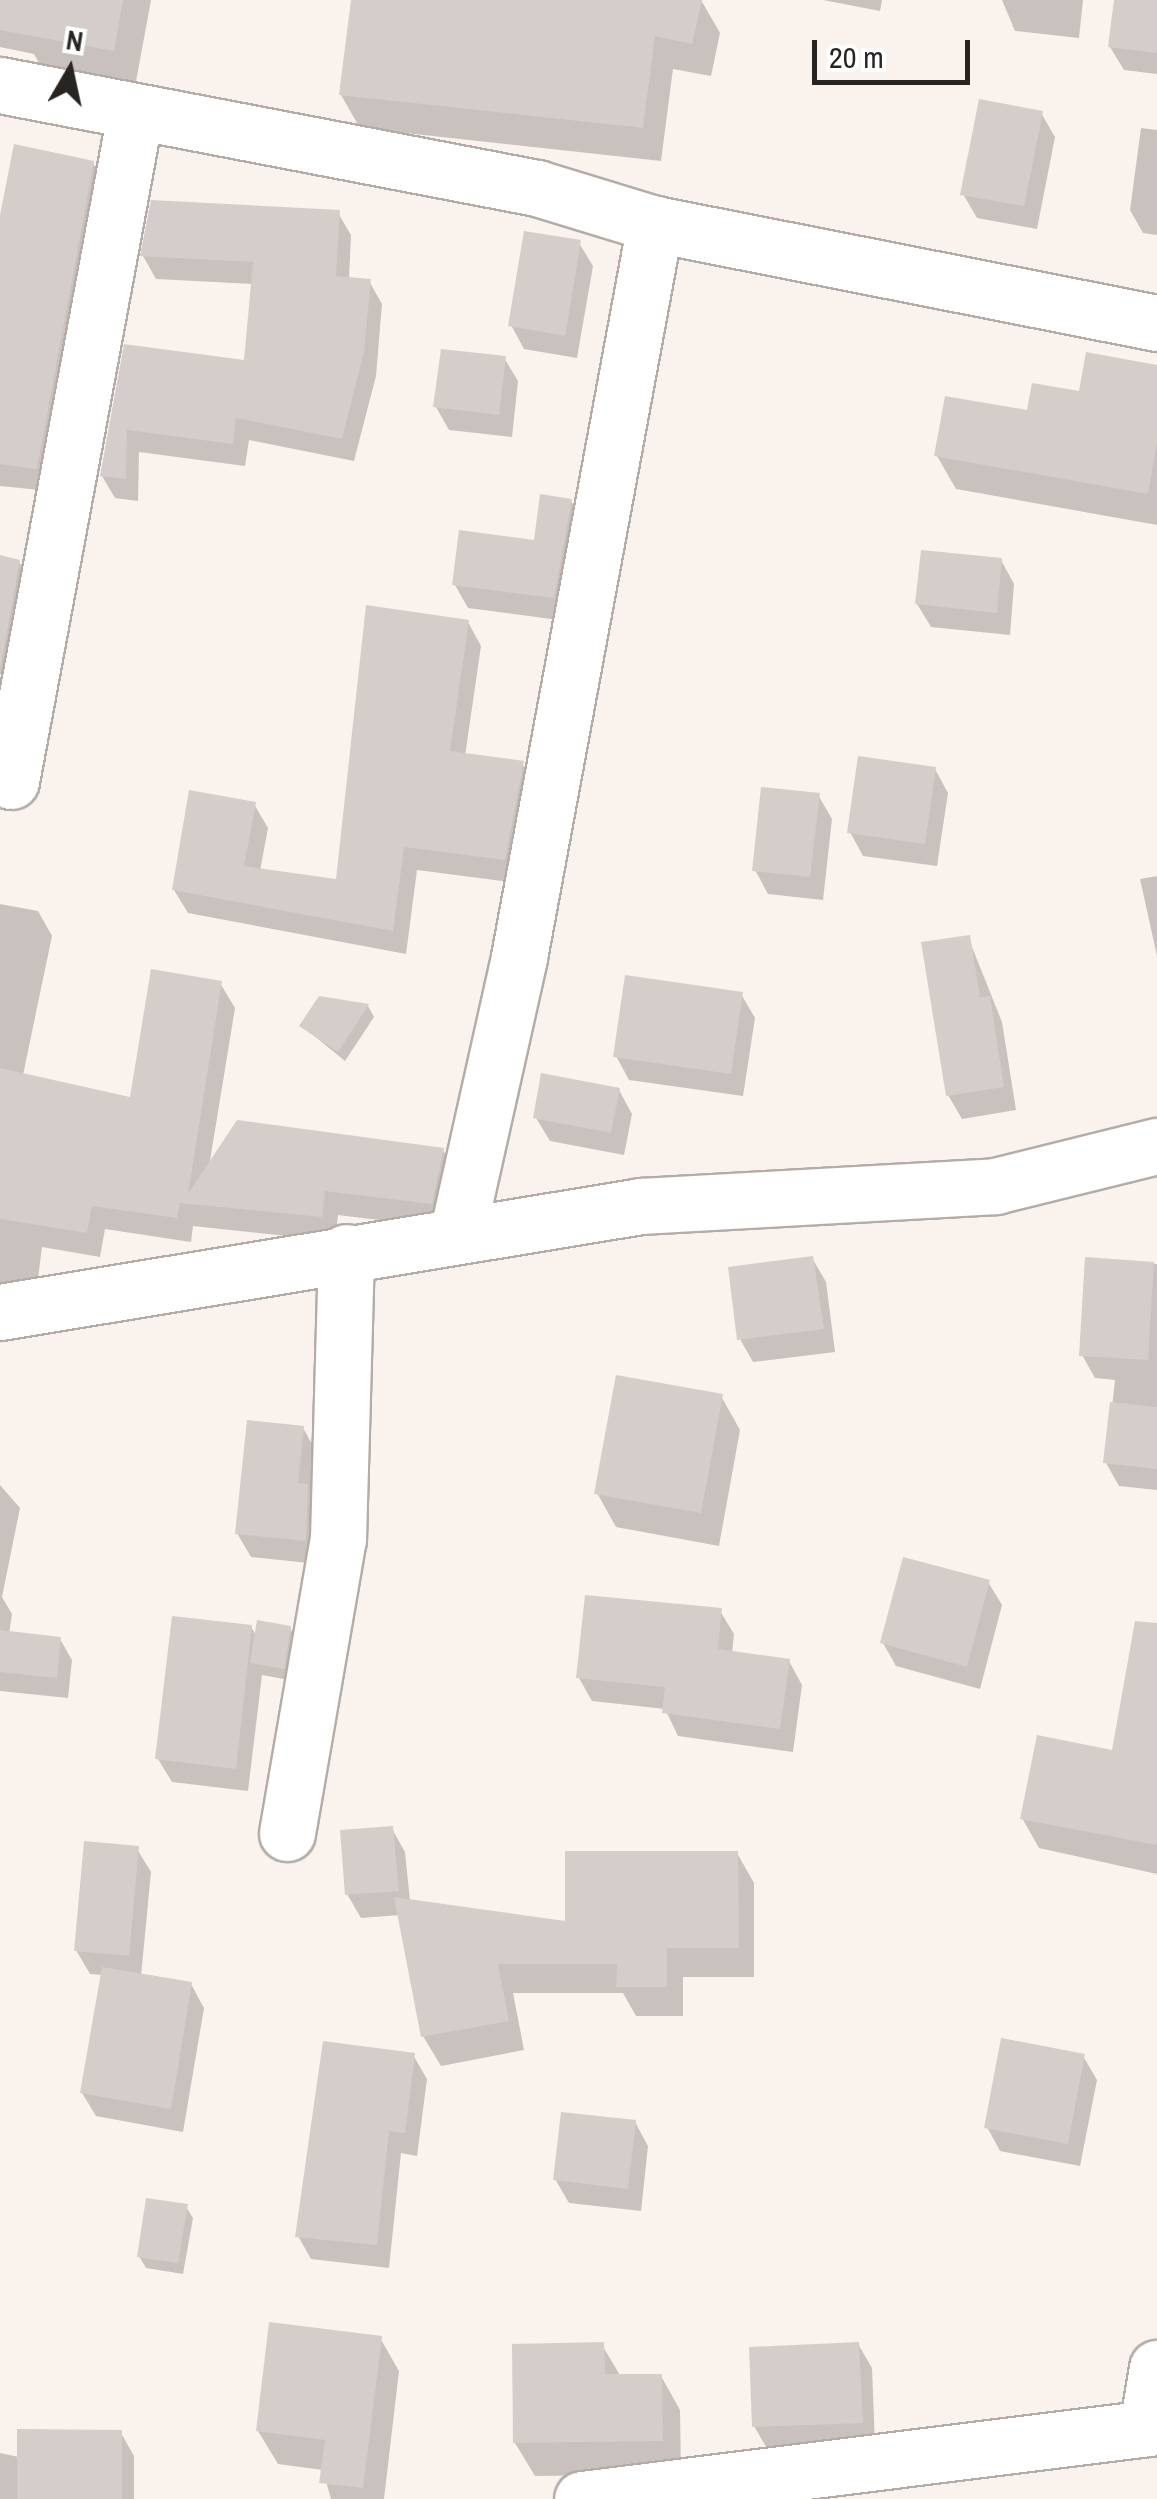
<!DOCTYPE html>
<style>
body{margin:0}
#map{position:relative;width:1157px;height:2499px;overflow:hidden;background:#faf2ed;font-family:"Archivo Narrow",sans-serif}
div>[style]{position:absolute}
.shadow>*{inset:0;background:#0003}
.building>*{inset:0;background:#d5cdc9}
.roads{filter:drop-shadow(2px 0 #b4aca8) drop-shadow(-2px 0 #b4aca8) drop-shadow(0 2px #b4aca8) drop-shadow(0 -2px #b4aca8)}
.minor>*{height:55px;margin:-27.5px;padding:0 27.5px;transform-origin:27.5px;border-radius:27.5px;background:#fff}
span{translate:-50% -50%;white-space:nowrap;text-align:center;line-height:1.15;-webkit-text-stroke:8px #fff;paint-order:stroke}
.north{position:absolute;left:20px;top:20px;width:100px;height:100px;-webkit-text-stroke:8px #fff;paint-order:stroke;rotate:9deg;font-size:28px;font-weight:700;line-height:40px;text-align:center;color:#272422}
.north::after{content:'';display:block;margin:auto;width:35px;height:45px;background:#272422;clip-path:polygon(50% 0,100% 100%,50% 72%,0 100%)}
.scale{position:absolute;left:812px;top:40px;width:158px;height:45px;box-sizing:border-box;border:5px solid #272422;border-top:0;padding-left:12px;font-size:30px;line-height:35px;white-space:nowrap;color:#272422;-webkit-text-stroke:8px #fff;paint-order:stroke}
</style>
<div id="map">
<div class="shadow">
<i style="clip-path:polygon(0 0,151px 0,135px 87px,43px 70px,34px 54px,0 47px)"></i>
<i style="clip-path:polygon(353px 0,701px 0,720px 33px,711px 76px,673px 69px,661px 161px,360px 128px,341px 95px)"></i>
<i style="clip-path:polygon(823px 0,882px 0,880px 11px)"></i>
<i style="clip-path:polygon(1002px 0,1083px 0,1079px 38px,1015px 31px)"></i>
<i style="clip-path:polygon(1116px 0,1157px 0,1157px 74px,1124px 70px,1110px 47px)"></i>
<i style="clip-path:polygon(1041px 113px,1055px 137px,1037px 229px,977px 218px,963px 194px)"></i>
<i style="clip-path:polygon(1141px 128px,1157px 130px,1157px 235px,1143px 233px,1130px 210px)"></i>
<i style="clip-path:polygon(93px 163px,106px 187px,50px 491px,0 486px,0 227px)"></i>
<i style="clip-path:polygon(338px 213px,351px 235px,349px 280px,369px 281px,382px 304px,376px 376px,354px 461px,249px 440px,245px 466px,139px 452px,138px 501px,115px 498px,102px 476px,126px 347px,246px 363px,253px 284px,156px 279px,143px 256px)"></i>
<i style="clip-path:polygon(579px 243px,593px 266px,577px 358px,524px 349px,511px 325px)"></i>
<i style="clip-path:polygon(504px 358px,518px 381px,512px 437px,449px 430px,436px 407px)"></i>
<i style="clip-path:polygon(1157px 368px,1157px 525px,956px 489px,937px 456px,1029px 413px)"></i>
<i style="clip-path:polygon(571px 501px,584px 524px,566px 621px,468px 608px,455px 585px,536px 543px)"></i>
<i style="clip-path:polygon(0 558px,19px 562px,32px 585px,15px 677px,0 674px)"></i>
<i style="clip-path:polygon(1001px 560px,1014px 584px,1010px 635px,931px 627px,917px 604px)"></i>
<i style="clip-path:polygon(468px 622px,481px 646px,465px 756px,522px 763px,536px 787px,518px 883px,417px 870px,406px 954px,188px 913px,174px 890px,254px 804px,268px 828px,260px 871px,338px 882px)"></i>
<i style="clip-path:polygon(935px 769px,948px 793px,937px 866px,863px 856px,850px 832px)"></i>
<i style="clip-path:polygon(818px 795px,832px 819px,823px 900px,768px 894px,755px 870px)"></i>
<i style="clip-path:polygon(1157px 876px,1157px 956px,1140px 879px)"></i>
<i style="clip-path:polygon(0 904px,38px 911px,52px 936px,23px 1075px,132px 1100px,220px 983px,235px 1008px,209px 1167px,443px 1150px,457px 1175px,445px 1228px,338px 1215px,335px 1241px,193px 1226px,191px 1242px,105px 1229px,100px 1257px,42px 1247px,36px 1295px,0 1291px)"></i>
<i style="clip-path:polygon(968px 937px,1002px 1022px,1016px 1110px,962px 1119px,948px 1095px)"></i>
<i style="clip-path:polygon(741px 994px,755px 1018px,743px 1096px,629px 1080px,616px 1056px)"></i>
<i style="clip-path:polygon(320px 999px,368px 1006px,374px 1017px,345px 1061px,302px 1026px)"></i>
<i style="clip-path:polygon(619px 1090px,632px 1114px,624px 1155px,550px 1141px,536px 1118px)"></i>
<i style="clip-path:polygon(812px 1258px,826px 1282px,835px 1352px,753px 1362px,740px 1339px)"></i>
<i style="clip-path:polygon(1088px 1260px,1157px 1264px,1157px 1490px,1119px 1486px,1106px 1463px,1115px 1380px,1095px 1378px,1082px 1355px)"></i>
<i style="clip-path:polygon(721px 1396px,740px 1430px,719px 1546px,616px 1527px,597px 1493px)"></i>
<i style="clip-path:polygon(303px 1428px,316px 1451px,311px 1494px,320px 1510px,318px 1564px,251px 1557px,237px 1533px)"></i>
<i style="clip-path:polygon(0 1485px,20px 1508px,2px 1597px,12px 1614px,9px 1634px,60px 1639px,72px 1660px,68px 1698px,0 1691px)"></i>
<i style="clip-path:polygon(988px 1582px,1002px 1605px,980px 1689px,896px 1666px,883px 1643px)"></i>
<i style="clip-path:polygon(720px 1611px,734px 1634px,732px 1653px,789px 1661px,802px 1685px,793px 1752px,678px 1736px,665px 1709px,592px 1701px,579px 1678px)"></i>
<i style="clip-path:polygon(251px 1627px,257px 1637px,290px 1628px,296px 1640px,289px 1680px,262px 1675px,248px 1791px,172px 1782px,158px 1759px)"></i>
<i style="clip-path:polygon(1157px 1680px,1157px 1874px,1039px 1848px,1022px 1818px,1114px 1753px)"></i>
<i style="clip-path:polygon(392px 1829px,405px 1852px,410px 1901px,568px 1923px,737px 1853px,754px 1883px,754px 1977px,683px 1977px,683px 2016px,636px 2016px,623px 1993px,513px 1993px,524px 2050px,441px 2066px,423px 2036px,400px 1915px,361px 1918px,347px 1894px)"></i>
<i style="clip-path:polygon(137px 1849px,151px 1872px,141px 1976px,191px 1984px,204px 2008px,183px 2132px,96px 2116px,82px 2093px,103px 1975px,90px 1974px,76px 1950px)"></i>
<i style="clip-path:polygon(413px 2055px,427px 2079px,417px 2156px,401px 2153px,389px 2268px,311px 2259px,298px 2236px)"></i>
<i style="clip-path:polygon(1083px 2056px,1097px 2080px,1080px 2166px,1000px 2151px,987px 2127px)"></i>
<i style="clip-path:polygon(635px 2122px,648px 2146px,641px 2211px,569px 2203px,555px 2179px)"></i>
<i style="clip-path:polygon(186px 2207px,193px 2218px,183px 2274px,146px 2268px,139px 2256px)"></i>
<i style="clip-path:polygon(380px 2338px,399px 2371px,384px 2499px,331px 2499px,323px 2470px,278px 2464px,258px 2431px)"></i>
<i style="clip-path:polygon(858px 2344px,872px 2368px,875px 2446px,768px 2450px,754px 2426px)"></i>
<i style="clip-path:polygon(602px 2345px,621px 2377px,661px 2376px,680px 2410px,681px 2474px,535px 2476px,515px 2443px)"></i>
<i style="clip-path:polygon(121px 2433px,134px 2456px,134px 2499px,0 2499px,0 2453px,19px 2457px)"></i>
</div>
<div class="building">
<i style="clip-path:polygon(0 0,123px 0,114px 51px,0 30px)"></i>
<i style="clip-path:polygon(351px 0,702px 0,692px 44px,655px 36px,643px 128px,339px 95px)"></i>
<i style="clip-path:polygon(1114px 0,1157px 0,1157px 53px,1108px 47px)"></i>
<i style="clip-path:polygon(979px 99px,1043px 111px,1024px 206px,960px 195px)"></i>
<i style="clip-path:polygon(14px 144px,94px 161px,37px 469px,0 464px,0 215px)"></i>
<i style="clip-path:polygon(151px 200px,340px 210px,336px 276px,371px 279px,364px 352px,342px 439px,236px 418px,233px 444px,127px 430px,126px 479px,100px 476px,124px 344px,244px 360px,253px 262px,140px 256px)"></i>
<i style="clip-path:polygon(524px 231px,581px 240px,565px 336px,508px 326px)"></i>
<i style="clip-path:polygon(441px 349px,506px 356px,499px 415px,433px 407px)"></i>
<i style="clip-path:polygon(1086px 352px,1157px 365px,1157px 442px,1148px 494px,934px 456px,945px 396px,1027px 410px,1032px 383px,1079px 391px)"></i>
<i style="clip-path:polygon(540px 494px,572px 499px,554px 598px,452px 585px,459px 530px,534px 540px)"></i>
<i style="clip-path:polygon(921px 550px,1002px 558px,997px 613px,915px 604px)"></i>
<i style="clip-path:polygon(0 555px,20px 560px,0 669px)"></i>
<i style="clip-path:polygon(366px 605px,469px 620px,450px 751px,524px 761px,505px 860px,404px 847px,393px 931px,172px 890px,189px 790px,256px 802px,244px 866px,336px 879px)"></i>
<i style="clip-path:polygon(858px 756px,936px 767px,925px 844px,847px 833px)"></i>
<i style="clip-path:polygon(761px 787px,820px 793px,810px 877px,752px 871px)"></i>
<i style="clip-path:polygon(970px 935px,980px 997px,990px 996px,1004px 1087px,946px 1096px,921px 942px)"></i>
<i style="clip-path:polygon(151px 969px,222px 981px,188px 1194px,237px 1120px,444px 1148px,432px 1204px,325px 1191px,322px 1217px,180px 1203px,177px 1218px,92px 1206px,87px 1233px,0 1219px,0 1068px,130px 1097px)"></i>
<i style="clip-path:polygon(625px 975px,743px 992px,731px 1074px,613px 1057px)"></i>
<i style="clip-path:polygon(319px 996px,369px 1004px,338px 1052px,299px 1026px)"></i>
<i style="clip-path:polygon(541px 1073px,620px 1088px,611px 1133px,533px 1118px)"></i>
<i style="clip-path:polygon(813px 1256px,824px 1329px,737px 1340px,728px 1267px)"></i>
<i style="clip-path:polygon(1085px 1257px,1154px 1262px,1148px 1360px,1079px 1356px)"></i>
<i style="clip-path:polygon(616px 1375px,723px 1394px,701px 1513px,594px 1494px)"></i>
<i style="clip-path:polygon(1110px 1402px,1157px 1407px,1157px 1469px,1103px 1463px)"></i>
<i style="clip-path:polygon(247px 1420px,304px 1426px,298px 1483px,308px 1484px,306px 1541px,235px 1534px)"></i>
<i style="clip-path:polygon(903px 1557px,990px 1580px,967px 1667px,880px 1643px)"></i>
<i style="clip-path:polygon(585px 1595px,722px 1608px,718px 1649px,790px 1659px,780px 1729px,662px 1713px,665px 1687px,576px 1678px)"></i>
<i style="clip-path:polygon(172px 1616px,252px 1625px,236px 1769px,155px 1759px)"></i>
<i style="clip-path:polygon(257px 1620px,291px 1626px,284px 1669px,250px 1663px)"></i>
<i style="clip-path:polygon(1135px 1621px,1157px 1623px,1157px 1845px,1020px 1819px,1037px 1735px,1112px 1750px)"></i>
<i style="clip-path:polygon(0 1630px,61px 1637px,57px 1678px,0 1672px)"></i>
<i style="clip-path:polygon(393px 1826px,399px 1891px,345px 1895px,340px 1830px)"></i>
<i style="clip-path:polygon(84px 1841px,139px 1846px,129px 1956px,74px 1951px)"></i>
<i style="clip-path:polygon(565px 1851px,738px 1851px,739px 1948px,667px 1948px,667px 1987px,616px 1987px,617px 1964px,498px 1964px,509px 2021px,421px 2037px,394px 1897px,565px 1921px)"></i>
<i style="clip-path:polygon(102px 1967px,192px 1982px,171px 2109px,80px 2093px)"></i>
<i style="clip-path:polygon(1001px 2038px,1085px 2054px,1068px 2144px,984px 2128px)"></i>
<i style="clip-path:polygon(323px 2041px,415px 2053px,405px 2133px,389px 2131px,377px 2245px,295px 2237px)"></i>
<i style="clip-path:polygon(561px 2112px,636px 2120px,628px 2189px,553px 2180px)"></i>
<i style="clip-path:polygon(146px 2198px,188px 2204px,178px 2263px,137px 2257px)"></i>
<i style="clip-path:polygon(269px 2322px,382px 2336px,363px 2488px,319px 2483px,325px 2440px,256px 2431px)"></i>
<i style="clip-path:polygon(604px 2342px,605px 2374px,662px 2374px,663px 2441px,513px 2443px,512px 2344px)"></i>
<i style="clip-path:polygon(859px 2342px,863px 2423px,752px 2427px,749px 2347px)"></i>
<i style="clip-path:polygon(17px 2429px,122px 2430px,122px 2499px,17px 2499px)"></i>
</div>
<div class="roads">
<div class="minor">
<i style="left:0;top:85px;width:547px;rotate:10.86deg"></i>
<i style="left:537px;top:188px;width:123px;rotate:17deg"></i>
<i style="left:655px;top:224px;width:512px;rotate:11.16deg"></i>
<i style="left:11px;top:781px;width:678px;rotate:-79.47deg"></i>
<i style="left:457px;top:1235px;width:285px;rotate:-77.4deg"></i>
<i style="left:519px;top:957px;width:746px;rotate:-79.49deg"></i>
<i style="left:0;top:1312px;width:650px;rotate:-9.39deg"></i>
<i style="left:641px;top:1206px;width:355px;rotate:-3.2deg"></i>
<i style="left:995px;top:1186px;width:167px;rotate:-13.9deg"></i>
<i style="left:287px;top:1833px;width:298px;rotate:-80.2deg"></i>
<i style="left:338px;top:1539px;width:287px;rotate:-88.4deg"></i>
<i style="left:1147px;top:2428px;width:61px;rotate:-80.5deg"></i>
<i style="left:582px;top:2499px;width:579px;rotate:-7.14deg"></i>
</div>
</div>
<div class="north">N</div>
<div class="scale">20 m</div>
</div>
